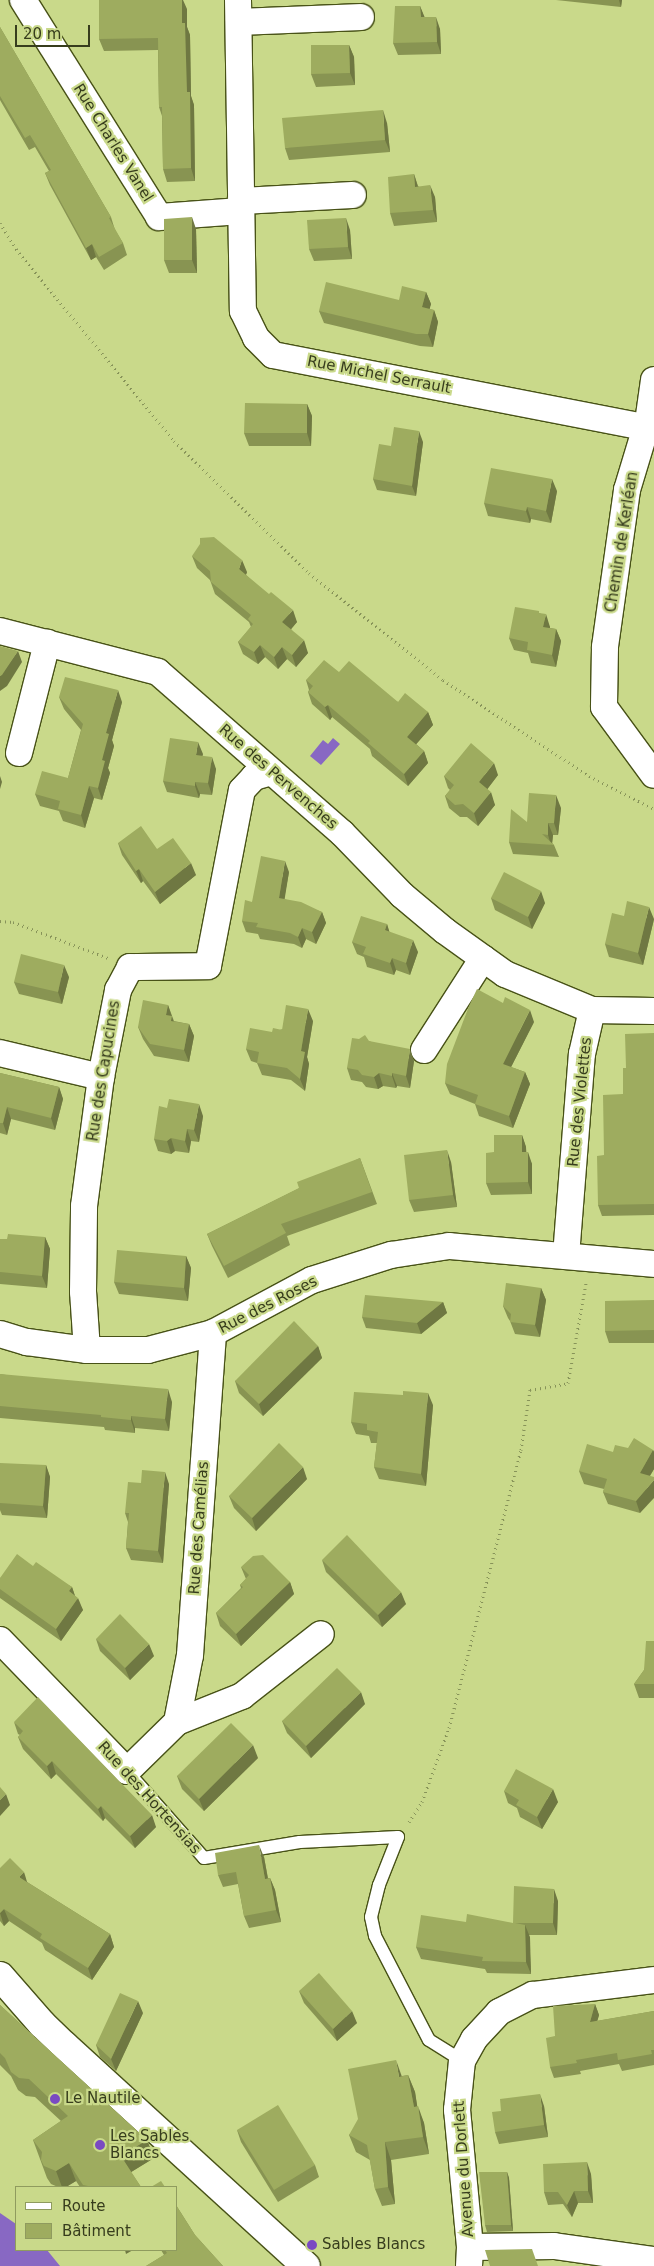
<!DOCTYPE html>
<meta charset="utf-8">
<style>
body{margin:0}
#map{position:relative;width:654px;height:2266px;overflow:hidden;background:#c9d98a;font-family:"DejaVu Sans",sans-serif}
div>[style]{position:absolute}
.water>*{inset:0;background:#8868c3}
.path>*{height:3px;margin-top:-1.5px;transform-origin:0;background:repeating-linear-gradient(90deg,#879359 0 1px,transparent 0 5px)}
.roads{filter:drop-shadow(1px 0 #485217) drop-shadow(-1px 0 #485217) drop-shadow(0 1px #485217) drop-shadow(0 -1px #485217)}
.lane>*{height:12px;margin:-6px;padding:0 6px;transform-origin:6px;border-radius:6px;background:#fff}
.street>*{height:26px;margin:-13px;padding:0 13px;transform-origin:13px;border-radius:13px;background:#fff}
.secondary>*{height:28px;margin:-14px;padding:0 14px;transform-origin:14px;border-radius:14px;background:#fff}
.wall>*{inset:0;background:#889452}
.shaded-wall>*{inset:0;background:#6f7842}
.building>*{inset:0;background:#9eac5f}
.dots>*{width:14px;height:14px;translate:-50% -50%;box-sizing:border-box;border:2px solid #c9d98a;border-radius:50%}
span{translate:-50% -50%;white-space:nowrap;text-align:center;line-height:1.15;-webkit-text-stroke:4.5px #c9d98a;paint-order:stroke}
.street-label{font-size:15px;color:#373d1d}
.poi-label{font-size:15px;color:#373d1d}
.left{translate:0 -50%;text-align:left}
.legend{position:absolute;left:15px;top:2186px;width:162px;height:65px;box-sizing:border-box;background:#c9d98a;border:1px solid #8f9b5e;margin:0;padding:6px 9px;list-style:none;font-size:15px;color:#373d1d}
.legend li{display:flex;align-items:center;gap:10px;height:25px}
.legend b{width:25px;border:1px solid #8f9b5e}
.scale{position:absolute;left:15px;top:25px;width:75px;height:22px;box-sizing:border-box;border:2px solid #373d1d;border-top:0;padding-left:6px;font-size:15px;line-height:18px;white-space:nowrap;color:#373d1d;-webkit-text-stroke:4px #c9d98a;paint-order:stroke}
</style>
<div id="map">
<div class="water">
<i style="clip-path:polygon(333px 738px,340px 744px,321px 765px,310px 756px,323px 740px,328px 744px)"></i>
<i style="clip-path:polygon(0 2213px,16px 2224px,16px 2250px,47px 2250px,60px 2266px,0 2266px)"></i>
</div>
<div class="path">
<i style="left:0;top:223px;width:31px;rotate:58deg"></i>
<i style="left:16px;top:249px;width:249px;rotate:50.5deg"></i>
<i style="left:174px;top:441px;width:189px;rotate:44.4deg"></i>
<i style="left:309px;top:573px;width:171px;rotate:38.6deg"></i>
<i style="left:443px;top:680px;width:175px;rotate:33.3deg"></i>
<i style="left:589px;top:776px;width:73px;rotate:26.9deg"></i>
<i style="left:0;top:921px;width:13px;rotate:4deg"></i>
<i style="left:13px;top:922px;width:102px;rotate:20.8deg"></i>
<i style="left:409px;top:1822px;width:24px;rotate:-57deg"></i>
<i style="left:422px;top:1802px;width:79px;rotate:-70deg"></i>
<i style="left:449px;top:1728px;width:287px;rotate:-75.5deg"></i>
<i style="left:521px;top:1450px;width:61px;rotate:-81.5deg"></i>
<i style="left:530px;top:1390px;width:39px;rotate:-10deg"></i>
<i style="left:568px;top:1383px;width:102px;rotate:-79.8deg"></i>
</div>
<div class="roads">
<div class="lane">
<i style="left:127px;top:1771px;width:116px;rotate:48.5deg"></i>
<i style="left:204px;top:1858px;width:97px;rotate:-9.5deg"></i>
<i style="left:300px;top:1842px;width:98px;rotate:-2.9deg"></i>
<i style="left:398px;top:1837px;width:52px;rotate:111.6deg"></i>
<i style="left:379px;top:1885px;width:33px;rotate:104deg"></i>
<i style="left:371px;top:1917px;width:19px;rotate:78deg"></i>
<i style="left:375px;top:1936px;width:117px;rotate:62.6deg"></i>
<i style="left:429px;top:2040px;width:39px;rotate:32deg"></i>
</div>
<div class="street">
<i style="left:23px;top:0;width:256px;rotate:57.9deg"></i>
<i style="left:159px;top:217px;width:82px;rotate:-4.2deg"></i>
<i style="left:238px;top:0;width:311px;rotate:89.1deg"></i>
<i style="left:243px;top:311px;width:30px;rotate:64deg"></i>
<i style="left:256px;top:338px;width:24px;rotate:45deg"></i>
<i style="left:273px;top:355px;width:379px;rotate:11deg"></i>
<i style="left:239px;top:22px;width:122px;rotate:-2.3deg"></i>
<i style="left:241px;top:201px;width:112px;rotate:-3.1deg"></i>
<i style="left:654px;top:380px;width:37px;rotate:98deg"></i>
<i style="left:649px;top:417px;width:76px;rotate:106.8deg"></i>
<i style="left:627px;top:490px;width:159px;rotate:98deg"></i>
<i style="left:605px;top:647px;width:60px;rotate:91deg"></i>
<i style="left:604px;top:707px;width:84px;rotate:53.7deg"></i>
<i style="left:0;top:631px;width:163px;rotate:14.5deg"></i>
<i style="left:158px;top:672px;width:244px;rotate:41.2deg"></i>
<i style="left:342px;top:833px;width:86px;rotate:45.9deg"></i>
<i style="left:402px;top:895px;width:56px;rotate:39.9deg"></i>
<i style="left:445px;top:931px;width:74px;rotate:35.6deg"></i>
<i style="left:505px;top:974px;width:94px;rotate:22.5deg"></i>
<i style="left:592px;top:1010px;width:62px;rotate:0.9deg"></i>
<i style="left:19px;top:753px;width:114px;rotate:-75.7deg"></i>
<i style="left:424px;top:1050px;width:109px;rotate:-57.3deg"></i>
<i style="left:0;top:1053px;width:104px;rotate:13.4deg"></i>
<i style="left:566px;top:1256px;width:203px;rotate:-85.5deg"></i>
<i style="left:582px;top:1054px;width:45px;rotate:-77.2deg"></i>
<i style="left:0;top:1334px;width:28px;rotate:17deg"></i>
<i style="left:27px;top:1342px;width:61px;rotate:7.6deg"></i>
<i style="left:87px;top:1350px;width:61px"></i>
<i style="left:148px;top:1350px;width:67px;rotate:-14.7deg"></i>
<i style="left:213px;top:1333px;width:112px;rotate:-28.2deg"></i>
<i style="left:312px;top:1280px;width:83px;rotate:-17.6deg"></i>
<i style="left:391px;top:1255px;width:59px;rotate:-8.8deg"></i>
<i style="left:449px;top:1246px;width:206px;rotate:5deg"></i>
<i style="left:87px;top:1350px;width:58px;rotate:-93.9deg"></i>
<i style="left:83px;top:1292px;width:86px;rotate:-89.3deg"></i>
<i style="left:84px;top:1206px;width:130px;rotate:-82.5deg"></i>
<i style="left:101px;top:1077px;width:89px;rotate:-78.9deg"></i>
<i style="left:118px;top:990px;width:26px;rotate:-62deg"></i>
<i style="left:130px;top:967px;width:78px;rotate:-0.7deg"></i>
<i style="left:208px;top:966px;width:179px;rotate:-79.1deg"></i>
<i style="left:242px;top:790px;width:18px;rotate:-47deg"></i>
<i style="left:254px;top:777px;width:18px;rotate:-16deg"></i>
<i style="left:0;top:1640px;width:182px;rotate:45.9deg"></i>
<i style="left:127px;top:1771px;width:70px;rotate:-44.4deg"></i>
<i style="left:177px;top:1722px;width:70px;rotate:-21.8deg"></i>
<i style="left:242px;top:1696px;width:100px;rotate:-38.1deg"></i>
<i style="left:177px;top:1722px;width:68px;rotate:-79deg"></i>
<i style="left:190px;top:1655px;width:323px;rotate:-85.9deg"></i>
<i style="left:470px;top:2247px;width:84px;rotate:-0.7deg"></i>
<i style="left:554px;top:2246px;width:101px;rotate:8deg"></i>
<i style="left:469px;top:2266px;width:19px;rotate:-87deg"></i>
<i style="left:470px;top:2247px;width:138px;rotate:-95.4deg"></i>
<i style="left:457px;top:2110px;width:49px;rotate:-84.2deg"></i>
<i style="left:462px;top:2061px;width:25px;rotate:-61deg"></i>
<i style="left:474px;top:2039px;width:37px;rotate:-47deg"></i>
<i style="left:499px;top:2012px;width:38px;rotate:-27deg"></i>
<i style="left:533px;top:1995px;width:122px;rotate:-7.1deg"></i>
</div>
<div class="secondary">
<i style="left:0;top:1976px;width:64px;rotate:48.8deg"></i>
<i style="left:42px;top:2024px;width:32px;rotate:44deg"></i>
<i style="left:65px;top:2046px;width:326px;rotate:42.4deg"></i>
</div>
</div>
<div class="wall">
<i style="clip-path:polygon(556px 0,622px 0,621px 7px)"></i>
<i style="clip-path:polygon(420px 6px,424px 17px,440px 29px,441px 54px,398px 55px,393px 43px)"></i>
<i style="clip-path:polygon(187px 9px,187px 27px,190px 35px,191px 96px,194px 105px,195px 181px,167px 182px,163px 169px,162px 116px,159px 107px,158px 50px,104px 51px,99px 39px)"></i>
<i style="clip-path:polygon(0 27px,111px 217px,115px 230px,123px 243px,127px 255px,104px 270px,96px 257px,91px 260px,50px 185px,45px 173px,49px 171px,35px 147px,29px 150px,0 100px)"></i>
<i style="clip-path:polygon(349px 45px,354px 57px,355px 85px,316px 87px,311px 74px)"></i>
<i style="clip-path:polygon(387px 123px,390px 152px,289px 160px,285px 148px)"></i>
<i style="clip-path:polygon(414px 174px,418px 186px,435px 197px,437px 222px,394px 226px,390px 213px)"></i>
<i style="clip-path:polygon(196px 229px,197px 273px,169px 273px,164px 260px)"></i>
<i style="clip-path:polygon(350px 230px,352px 259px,314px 261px,309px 249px)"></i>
<i style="clip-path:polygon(426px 292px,431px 304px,429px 309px,434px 310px,438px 322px,433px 347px,420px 346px,324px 323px,319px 311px,399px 300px)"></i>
<i style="clip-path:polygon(307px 404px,312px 416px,311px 446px,249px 446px,244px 433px)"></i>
<i style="clip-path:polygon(423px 442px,416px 496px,377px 490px,373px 479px,391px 446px)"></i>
<i style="clip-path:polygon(557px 491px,551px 523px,531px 519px,530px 523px,488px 516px,484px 503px)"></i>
<i style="clip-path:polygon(192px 556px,247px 572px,246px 575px,297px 622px,291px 629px,308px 653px,296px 667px,287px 659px,278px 669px,265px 657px,258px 664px,243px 654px,238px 642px,251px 627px,249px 622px,215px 594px,210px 580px,197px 568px)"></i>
<i style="clip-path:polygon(540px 613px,550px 627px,550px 628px,556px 629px,561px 641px,556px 667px,531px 663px,528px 653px,514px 650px,509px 638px)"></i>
<i style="clip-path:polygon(339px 672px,398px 702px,428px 712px,433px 725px,416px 744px,424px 751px,428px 763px,408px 786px,372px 756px,370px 749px,332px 717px,330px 720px,312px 704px,308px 692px,309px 690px,306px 680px)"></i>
<i style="clip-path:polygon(59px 697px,122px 702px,112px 740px,114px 746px,108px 768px,110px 773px,102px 800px,94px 798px,85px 828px,63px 821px,59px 811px,40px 806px,35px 794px,68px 778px,81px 730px,64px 709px)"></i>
<i style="clip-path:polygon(203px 754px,202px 756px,216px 769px,212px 795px,200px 794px,199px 798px,167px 792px,163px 781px)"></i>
<i style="clip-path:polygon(498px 775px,487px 789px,495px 805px,478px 826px,467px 817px,460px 817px,449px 808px,445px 796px,450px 790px,448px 788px,444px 776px)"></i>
<i style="clip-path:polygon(561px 808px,558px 835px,553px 835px,552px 843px,554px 845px,559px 857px,513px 854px,509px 842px,527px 822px)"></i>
<i style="clip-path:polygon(118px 843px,157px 849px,196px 875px,160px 904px,143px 881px,141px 883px,122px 855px)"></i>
<i style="clip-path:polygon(289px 872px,284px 899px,322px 912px,326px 923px,316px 944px,306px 939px,302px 948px,294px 944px,260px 939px,258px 934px,246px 932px,242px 921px,252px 902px)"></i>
<i style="clip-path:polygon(491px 898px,545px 903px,532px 929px,495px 910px)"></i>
<i style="clip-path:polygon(624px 916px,654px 919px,643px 965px,609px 957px,605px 944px)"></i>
<i style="clip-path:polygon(387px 924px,389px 932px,418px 952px,410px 975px,396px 970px,394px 975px,367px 967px,364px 957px,357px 954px,352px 942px)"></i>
<i style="clip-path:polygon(69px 977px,62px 1004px,19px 994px,14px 982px)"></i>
<i style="clip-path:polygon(168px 1005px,174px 1021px,189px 1024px,194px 1036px,189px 1062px,154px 1056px,143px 1039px,138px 1027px)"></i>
<i style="clip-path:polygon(313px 1021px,307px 1057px,309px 1064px,305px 1091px,291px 1080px,262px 1075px,257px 1063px,251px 1061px,246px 1049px,272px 1032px)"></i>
<i style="clip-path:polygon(534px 1022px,511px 1067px,525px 1072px,530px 1084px,513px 1128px,479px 1116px,475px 1104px,450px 1094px,445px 1083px)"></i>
<i style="clip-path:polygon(654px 1033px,654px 1215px,602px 1216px,598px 1205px,604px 1155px,623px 1094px,626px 1068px)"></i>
<i style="clip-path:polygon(369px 1041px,414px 1061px,410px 1088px,397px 1086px,396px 1088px,383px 1086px,378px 1089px,366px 1087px,362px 1082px,351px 1080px,347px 1068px)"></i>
<i style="clip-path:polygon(0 1073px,59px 1087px,63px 1099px,55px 1130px,11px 1119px,7px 1135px,0 1133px)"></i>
<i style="clip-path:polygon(203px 1116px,199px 1142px,191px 1141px,189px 1153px,175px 1151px,171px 1154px,158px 1151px,154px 1139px)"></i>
<i style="clip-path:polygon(522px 1135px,526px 1147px,526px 1152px,532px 1164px,532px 1194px,491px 1195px,486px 1183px,494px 1152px)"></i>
<i style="clip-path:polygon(360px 1158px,377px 1204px,287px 1236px,290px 1245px,228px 1278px,212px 1246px,207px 1234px)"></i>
<i style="clip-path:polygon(451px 1162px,457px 1207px,414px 1212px,409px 1200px)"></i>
<i style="clip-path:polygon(45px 1237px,50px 1249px,47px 1288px,0 1284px,0 1239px,7px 1239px)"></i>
<i style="clip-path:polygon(186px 1256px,191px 1268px,188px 1301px,119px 1294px,114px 1282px)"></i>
<i style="clip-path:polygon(541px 1288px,546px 1300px,540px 1337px,515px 1334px,510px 1321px,508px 1318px,503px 1306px)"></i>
<i style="clip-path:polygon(654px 1300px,654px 1343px,609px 1343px,605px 1331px)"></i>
<i style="clip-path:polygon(443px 1302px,447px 1313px,421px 1334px,366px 1328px,362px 1317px)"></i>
<i style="clip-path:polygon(318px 1346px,322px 1358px,263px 1416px,239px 1393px,235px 1381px)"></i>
<i style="clip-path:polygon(0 1374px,172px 1402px,169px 1431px,135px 1428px,135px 1433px,105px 1430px,104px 1427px,0 1418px)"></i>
<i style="clip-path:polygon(433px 1405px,426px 1486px,379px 1479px,374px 1467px,377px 1443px,371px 1443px,369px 1436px,356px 1434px,351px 1422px)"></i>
<i style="clip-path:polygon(628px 1448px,653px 1450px,654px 1452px,654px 1469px,650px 1476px,640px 1513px,608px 1504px,603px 1492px,604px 1489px,584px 1484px,579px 1471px,613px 1452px)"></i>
<i style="clip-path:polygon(46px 1465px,50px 1477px,47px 1518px,2px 1515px,0 1510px,0 1467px)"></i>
<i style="clip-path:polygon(307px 1479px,256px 1531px,234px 1508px,229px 1496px)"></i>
<i style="clip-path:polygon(169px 1484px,163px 1563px,131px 1560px,126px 1548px,128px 1522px,125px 1513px)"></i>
<i style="clip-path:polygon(322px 1560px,406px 1604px,382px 1627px,326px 1572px)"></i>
<i style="clip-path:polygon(33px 1566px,72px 1587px,75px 1596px,83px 1610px,61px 1641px,0 1598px,0 1578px)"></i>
<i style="clip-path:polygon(241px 1567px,290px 1582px,294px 1594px,241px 1646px,220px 1626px,216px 1613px,241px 1588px,240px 1585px,246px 1579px)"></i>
<i style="clip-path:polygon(96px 1639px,154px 1656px,130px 1680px,100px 1651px)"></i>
<i style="clip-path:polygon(654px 1641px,654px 1698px,639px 1698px,634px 1684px,644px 1670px)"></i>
<i style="clip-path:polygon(365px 1704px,311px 1758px,287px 1733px,282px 1721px)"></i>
<i style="clip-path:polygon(14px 1722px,156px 1827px,135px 1848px,105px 1818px,103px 1821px,56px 1774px,51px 1779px,23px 1749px,18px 1737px,20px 1735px,18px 1734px)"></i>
<i style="clip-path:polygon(258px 1758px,204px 1811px,182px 1789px,177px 1776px)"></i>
<i style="clip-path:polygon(504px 1791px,558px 1802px,542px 1829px,520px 1817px,517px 1808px,508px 1803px)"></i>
<i style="clip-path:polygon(264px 1857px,268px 1878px,270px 1878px,275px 1890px,281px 1922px,249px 1928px,244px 1916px,238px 1884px,223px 1887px,218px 1875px)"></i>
<i style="clip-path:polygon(0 1868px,27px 1882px,110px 1934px,114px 1947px,92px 1980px,45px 1950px,42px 1943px,9px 1921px,4px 1926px,0 1921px)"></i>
<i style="clip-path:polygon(558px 1901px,557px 1935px,529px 1935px,531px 1974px,487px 1973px,485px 1969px,421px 1959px,416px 1947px,466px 1922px,513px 1923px)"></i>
<i style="clip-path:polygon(299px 1991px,357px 2023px,337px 2041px,304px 2003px)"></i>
<i style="clip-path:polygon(595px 2004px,599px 2015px,597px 2021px,654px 2011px,654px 2065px,622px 2071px,619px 2064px,580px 2071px,581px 2074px,554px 2078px,550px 2067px,555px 2036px)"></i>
<i style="clip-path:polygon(0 2005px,147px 2140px,154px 2158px,131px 2172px,141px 2187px,80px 2187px,76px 2181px,66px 2187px,58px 2187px,51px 2184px,47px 2178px,33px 2140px,61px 2121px,35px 2097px,26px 2096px,18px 2090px,11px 2076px,0 2065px)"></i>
<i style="clip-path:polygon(143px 2013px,116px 2071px,100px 2057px,96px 2045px)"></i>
<i style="clip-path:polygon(408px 2075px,415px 2092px,417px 2106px,424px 2123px,429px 2154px,391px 2160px,395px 2204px,382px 2206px,375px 2189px,370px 2160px,356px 2152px,349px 2135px,402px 2076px)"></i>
<i style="clip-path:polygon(544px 2106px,548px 2137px,499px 2144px,495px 2132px)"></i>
<i style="clip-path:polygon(237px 2130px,315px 2165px,319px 2177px,278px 2202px,241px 2142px)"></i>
<i style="clip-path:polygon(507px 2172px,509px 2178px,513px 2231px,487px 2232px,485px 2225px)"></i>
<i style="clip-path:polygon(591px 2174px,593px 2203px,578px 2203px,572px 2217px,563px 2204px,548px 2205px,544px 2192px)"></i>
<i style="clip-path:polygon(176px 2205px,195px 2235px,223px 2266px,146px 2266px,164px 2255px,161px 2250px,176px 2250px)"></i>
</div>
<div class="shaded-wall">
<i style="clip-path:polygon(182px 0,183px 0,187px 9px,187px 27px,190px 35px,191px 96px,194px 105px,195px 181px,191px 168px,182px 23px)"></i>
<i style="clip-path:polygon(619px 0,622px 0,621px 7px)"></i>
<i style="clip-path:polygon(420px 6px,425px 18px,421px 17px)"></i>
<i style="clip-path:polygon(436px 17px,440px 29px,441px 54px,437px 42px)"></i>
<i style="clip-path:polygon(349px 45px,354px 57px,355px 85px,350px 73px)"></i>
<i style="clip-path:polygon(383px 110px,387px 123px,390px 152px,385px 140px)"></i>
<i style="clip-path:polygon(414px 174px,418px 187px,415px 187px)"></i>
<i style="clip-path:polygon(430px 185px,435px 197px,437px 222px,433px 210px)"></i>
<i style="clip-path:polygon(192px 217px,196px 229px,197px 273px,192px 260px)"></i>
<i style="clip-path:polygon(346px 218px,350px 230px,352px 259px,348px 247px)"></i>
<i style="clip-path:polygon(92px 244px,96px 257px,91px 260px,86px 248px)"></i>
<i style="clip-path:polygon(426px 292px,431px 304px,427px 319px,422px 307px)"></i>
<i style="clip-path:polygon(434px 310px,438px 322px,433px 347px,428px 334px)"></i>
<i style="clip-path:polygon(307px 404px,312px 416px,311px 446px,307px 433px)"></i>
<i style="clip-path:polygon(419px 431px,423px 442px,416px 496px,412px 486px)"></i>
<i style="clip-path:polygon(552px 479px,557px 491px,551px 523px,546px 511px)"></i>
<i style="clip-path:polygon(527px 507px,531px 519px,530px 523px,526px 511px)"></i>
<i style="clip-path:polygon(242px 560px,247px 572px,243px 582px,239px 569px)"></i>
<i style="clip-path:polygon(293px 610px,297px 622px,287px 634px,282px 622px)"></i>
<i style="clip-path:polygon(546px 614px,550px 627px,548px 639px,543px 627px)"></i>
<i style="clip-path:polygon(556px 629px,561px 641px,556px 667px,552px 655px)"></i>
<i style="clip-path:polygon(304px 640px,308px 653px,296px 667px,292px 655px)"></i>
<i style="clip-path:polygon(260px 645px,265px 657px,258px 664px,254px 652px)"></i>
<i style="clip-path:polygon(282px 647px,287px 659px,278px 669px,274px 657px)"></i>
<i style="clip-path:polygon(18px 651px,22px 662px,7px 686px,0 691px,0 676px)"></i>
<i style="clip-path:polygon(118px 690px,122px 702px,112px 740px,114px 746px,108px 768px,110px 773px,102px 800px,98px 788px,102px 760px,106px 733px)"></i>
<i style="clip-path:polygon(328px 705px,332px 717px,330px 720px,325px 707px)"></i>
<i style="clip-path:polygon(428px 712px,433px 725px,412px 749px,407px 737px)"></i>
<i style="clip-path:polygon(198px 742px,203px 754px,200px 766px,196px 755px)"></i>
<i style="clip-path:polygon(424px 751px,428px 763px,408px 786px,404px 774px)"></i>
<i style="clip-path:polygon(212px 757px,216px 769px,212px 795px,208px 783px)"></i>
<i style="clip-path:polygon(494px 763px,498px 775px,483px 795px,479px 782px)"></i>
<i style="clip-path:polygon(0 776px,2px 782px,0 789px)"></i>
<i style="clip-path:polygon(195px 782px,200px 794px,199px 798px,195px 786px)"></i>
<i style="clip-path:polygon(89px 786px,94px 798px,85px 828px,81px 815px)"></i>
<i style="clip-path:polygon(491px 792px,495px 805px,478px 826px,474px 813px)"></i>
<i style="clip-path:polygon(556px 795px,561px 808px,558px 835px,554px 823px)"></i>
<i style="clip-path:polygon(548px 823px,553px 835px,552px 845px,551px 845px,548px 835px)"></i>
<i style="clip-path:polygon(285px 861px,289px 872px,283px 909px,279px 898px)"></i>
<i style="clip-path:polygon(191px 863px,196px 875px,160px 904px,155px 892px)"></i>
<i style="clip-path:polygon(139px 869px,143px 881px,141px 883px,136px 871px)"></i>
<i style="clip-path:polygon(541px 891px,545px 903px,532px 929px,528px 917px)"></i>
<i style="clip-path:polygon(649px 907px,654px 919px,643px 965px,638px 953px)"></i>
<i style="clip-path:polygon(322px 912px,326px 923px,316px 944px,312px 932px)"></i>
<i style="clip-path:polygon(387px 924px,391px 937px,385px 930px)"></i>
<i style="clip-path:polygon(302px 928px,306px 939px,302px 948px,298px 937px)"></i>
<i style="clip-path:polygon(413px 940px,418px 952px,410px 975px,406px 963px)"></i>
<i style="clip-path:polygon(392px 958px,396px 970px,394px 975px,390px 963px)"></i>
<i style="clip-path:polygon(64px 965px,69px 977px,62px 1004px,58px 992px)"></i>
<i style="clip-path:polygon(168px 1005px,176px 1029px,166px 1015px)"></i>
<i style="clip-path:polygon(308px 1009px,313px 1021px,307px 1057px,309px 1064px,305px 1091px,300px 1079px,301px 1051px)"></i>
<i style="clip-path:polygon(530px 1010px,534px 1022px,507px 1075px,503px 1064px)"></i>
<i style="clip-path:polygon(189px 1024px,194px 1036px,189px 1062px,184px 1050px)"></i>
<i style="clip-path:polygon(410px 1049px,414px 1061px,410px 1088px,406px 1076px)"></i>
<i style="clip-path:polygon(525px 1072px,530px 1084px,513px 1128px,509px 1116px)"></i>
<i style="clip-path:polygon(379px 1073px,383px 1086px,378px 1089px,374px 1077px)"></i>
<i style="clip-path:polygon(392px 1073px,397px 1086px,396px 1088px,392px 1076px)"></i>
<i style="clip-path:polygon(59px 1087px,63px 1099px,55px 1130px,51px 1118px)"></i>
<i style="clip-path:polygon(199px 1104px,203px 1116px,199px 1142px,194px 1130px)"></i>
<i style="clip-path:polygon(7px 1107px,11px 1119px,7px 1135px,3px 1123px)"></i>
<i style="clip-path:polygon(187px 1129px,191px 1141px,189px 1153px,185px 1141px)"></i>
<i style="clip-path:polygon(522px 1135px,526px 1147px,527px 1164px,522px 1152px)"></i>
<i style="clip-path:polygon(171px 1138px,175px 1151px,171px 1154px,167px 1141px)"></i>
<i style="clip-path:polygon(447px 1150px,451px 1162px,457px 1207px,453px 1195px)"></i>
<i style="clip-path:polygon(528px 1152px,532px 1164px,532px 1194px,528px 1182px)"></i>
<i style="clip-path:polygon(45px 1237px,50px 1249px,47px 1288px,42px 1276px)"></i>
<i style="clip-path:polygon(186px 1256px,191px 1268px,188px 1301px,184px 1288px)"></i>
<i style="clip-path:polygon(541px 1288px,546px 1300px,540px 1337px,535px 1325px)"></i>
<i style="clip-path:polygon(443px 1302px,447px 1313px,421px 1334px,417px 1323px)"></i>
<i style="clip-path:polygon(318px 1346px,322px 1358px,263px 1416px,259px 1404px)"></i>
<i style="clip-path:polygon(168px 1389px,172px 1402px,169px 1431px,165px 1419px)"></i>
<i style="clip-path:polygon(428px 1393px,433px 1405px,426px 1486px,421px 1474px)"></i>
<i style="clip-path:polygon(131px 1416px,135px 1428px,135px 1433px,131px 1420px)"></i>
<i style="clip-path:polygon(653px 1450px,654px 1452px,654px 1469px,644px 1485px,640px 1473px)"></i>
<i style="clip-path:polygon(46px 1465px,50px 1477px,47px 1518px,43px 1506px)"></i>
<i style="clip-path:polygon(303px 1467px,307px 1479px,256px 1531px,252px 1518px)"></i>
<i style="clip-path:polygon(165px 1472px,169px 1484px,163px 1563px,158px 1551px)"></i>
<i style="clip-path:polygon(654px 1480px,654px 1498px,640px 1513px,636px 1501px)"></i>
<i style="clip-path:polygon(290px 1582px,294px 1594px,241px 1646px,236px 1634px)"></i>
<i style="clip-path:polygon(72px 1587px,76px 1599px,69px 1591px)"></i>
<i style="clip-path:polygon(401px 1592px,406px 1604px,382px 1627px,378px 1615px)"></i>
<i style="clip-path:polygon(78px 1598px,83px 1610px,61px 1641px,56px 1629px)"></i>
<i style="clip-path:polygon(149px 1644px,154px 1656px,130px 1680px,125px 1668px)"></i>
<i style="clip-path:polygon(361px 1692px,365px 1704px,311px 1758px,306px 1746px)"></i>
<i style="clip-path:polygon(253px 1745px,258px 1758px,204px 1811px,199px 1799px)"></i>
<i style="clip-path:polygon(52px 1761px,56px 1774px,51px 1779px,47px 1766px)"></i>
<i style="clip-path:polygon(553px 1789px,558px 1802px,542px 1829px,537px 1817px)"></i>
<i style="clip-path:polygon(6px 1794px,10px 1805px,0 1816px,0 1800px)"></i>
<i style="clip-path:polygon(101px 1806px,105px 1818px,103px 1821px,98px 1809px)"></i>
<i style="clip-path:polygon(152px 1815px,156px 1827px,135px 1848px,130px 1836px)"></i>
<i style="clip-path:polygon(259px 1845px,264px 1857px,270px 1891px,265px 1879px)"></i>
<i style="clip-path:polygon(24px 1872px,28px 1885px,19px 1877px)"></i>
<i style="clip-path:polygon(270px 1878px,275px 1890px,281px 1922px,276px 1910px)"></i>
<i style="clip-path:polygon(554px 1889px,558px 1901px,557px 1935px,553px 1923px)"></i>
<i style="clip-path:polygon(4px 1909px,9px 1921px,4px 1926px,0 1913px)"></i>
<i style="clip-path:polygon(525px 1925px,530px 1937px,531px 1974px,526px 1962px)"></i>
<i style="clip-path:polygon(110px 1934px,114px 1947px,92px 1980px,88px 1968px)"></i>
<i style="clip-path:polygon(138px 2001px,143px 2013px,116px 2071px,111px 2059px)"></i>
<i style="clip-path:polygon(595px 2004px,599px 2015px,594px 2033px,590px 2022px)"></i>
<i style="clip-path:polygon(352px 2011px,357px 2023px,337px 2041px,333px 2029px)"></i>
<i style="clip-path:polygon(396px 2060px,402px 2077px,399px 2077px)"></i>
<i style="clip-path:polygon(408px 2075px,415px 2092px,420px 2124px,414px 2107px)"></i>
<i style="clip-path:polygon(540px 2094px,544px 2106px,548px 2137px,544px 2125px)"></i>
<i style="clip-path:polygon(418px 2106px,424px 2123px,429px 2154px,423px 2137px)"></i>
<i style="clip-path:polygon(147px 2140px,154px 2158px,128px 2174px,121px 2156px)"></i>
<i style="clip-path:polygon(385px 2142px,391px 2160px,395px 2204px,388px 2187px)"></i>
<i style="clip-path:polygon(587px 2162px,591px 2174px,593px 2203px,588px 2191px)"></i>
<i style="clip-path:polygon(69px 2163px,76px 2181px,66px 2187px,62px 2187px,56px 2171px)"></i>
<i style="clip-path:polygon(507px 2172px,509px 2178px,513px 2231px,511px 2225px)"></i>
<i style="clip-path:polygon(574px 2191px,578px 2203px,572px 2217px,567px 2205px)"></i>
<i style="clip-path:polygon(125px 2250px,133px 2250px,126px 2254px)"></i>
</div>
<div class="building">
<i style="clip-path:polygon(99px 0,182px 0,182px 23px,185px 23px,187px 92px,190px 92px,191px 168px,163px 169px,162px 107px,159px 107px,158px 38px,99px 39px)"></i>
<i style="clip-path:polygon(395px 6px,420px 6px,421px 17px,436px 17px,437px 42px,393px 43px)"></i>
<i style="clip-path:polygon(0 27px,111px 217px,109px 218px,123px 243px,99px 257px,92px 244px,86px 248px,45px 173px,51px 170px,30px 135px,25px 138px,0 96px)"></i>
<i style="clip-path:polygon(311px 45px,349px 45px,350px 73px,311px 74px)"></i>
<i style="clip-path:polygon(383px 110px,385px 140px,285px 148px,282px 118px)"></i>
<i style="clip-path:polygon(414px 174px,415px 187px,430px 185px,433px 210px,390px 213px,388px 177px)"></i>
<i style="clip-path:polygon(192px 217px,192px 260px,164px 260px,164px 219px)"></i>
<i style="clip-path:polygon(346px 218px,348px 247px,309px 249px,307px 220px)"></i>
<i style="clip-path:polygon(326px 282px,399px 300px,402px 286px,426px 292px,422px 307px,434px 310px,428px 334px,416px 334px,319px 311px)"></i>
<i style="clip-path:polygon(245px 403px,307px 404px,307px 433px,244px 433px)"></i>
<i style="clip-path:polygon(394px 427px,419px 431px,412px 486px,373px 479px,379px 444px,391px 446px)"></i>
<i style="clip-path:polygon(491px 468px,552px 479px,546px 511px,527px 507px,526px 511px,484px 503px)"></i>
<i style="clip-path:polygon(214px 537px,242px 560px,239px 569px,269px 594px,271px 592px,293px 610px,282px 622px,304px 640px,292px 655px,282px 647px,274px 657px,260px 645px,254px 652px,238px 642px,253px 624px,248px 619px,251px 615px,211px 582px,210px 571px,192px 556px,200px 544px,200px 538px)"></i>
<i style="clip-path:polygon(515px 607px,539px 611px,539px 613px,546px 614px,543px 627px,556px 629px,552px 655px,527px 650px,528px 642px,509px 638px)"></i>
<i style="clip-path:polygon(0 646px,18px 651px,2px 675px,0 676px)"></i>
<i style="clip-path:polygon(324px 660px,339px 672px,349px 661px,398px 702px,405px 693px,428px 712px,407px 737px,424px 751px,404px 774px,368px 743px,370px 741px,328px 705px,325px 707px,308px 692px,313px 686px,306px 680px)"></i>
<i style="clip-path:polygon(65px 677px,118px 690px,106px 733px,109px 734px,102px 760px,105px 761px,98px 788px,89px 786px,81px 815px,58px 809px,60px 801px,35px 794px,42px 771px,68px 778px,83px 724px,59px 697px)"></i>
<i style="clip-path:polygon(170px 738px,198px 742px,196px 755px,212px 757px,208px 783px,195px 782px,195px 786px,163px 781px)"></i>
<i style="clip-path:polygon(471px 743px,494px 763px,479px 782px,491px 792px,474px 813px,463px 804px,455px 805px,445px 796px,454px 785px,444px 776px)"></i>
<i style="clip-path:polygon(529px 793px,556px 795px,554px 823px,548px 823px,548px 835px,542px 834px,554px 845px,509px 842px,511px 809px,527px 822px)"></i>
<i style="clip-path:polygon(141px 826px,157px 849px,173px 838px,191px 863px,155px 892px,139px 869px,136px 871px,118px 843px)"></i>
<i style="clip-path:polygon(261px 856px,285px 861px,279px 898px,301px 902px,322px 912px,312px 932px,302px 928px,298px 937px,290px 933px,256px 927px,258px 923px,242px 921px,245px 900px,252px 902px)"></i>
<i style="clip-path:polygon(504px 872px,541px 891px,528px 917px,491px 898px)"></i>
<i style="clip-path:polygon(627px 901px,649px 907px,638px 953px,605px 944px,612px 913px,624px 916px)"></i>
<i style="clip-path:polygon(361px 916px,387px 924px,385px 930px,413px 940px,406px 963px,392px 958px,390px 963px,363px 954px,366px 947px,352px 942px)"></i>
<i style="clip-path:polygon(21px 954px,64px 965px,58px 992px,14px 982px)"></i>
<i style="clip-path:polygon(477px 989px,503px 1003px,505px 997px,530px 1010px,503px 1064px,525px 1072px,509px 1116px,475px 1104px,478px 1095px,445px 1083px,447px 1064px,469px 1006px)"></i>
<i style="clip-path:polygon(143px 1000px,168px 1005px,166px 1015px,172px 1016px,171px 1021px,189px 1024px,184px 1050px,150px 1044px,138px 1027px)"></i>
<i style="clip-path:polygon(286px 1005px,308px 1009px,301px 1051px,305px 1052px,300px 1079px,287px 1068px,257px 1063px,259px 1052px,246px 1049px,250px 1028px,272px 1032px,273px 1028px,282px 1030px)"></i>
<i style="clip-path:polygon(654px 1033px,654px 1204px,598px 1205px,597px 1156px,604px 1155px,603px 1095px,623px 1094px,623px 1068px,626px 1068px,625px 1034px)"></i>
<i style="clip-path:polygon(365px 1035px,369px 1041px,410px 1049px,406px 1076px,392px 1073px,392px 1076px,379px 1073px,374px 1077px,362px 1075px,358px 1070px,347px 1068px,352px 1038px,359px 1039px)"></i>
<i style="clip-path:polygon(0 1073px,59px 1087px,51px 1118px,7px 1107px,3px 1123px,0 1123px)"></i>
<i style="clip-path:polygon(169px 1099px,199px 1104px,194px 1130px,187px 1129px,185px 1141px,171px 1138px,167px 1141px,154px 1139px,159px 1106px,167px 1108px)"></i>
<i style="clip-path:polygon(494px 1135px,522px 1135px,522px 1152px,528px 1152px,528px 1182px,486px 1183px,486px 1153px,494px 1152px)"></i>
<i style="clip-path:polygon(447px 1150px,453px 1195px,409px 1200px,404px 1155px)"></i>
<i style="clip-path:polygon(360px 1158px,372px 1192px,281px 1224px,286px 1233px,224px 1266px,207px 1234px,299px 1188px,297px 1182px)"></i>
<i style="clip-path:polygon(8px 1234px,45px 1237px,42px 1276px,0 1272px,0 1239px,7px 1239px)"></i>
<i style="clip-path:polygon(117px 1250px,186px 1256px,184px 1288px,114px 1282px)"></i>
<i style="clip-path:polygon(506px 1283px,541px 1288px,535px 1325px,510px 1322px,511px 1314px,503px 1306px)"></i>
<i style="clip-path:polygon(365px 1295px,443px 1302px,417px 1323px,362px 1317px)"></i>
<i style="clip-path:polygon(654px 1300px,654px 1330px,605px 1331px,605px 1301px)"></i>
<i style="clip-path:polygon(294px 1321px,318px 1346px,259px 1404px,235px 1381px)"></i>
<i style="clip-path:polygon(0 1374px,168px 1389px,165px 1419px,131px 1416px,131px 1420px,101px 1417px,101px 1415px,0 1406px)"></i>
<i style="clip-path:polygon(403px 1391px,428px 1393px,421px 1474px,374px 1467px,378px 1432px,367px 1430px,367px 1424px,351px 1422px,354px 1392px,403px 1395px)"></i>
<i style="clip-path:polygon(634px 1438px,653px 1450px,640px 1473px,654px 1477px,654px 1480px,636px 1501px,603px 1492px,607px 1479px,579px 1471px,587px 1444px,613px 1452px,615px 1445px,628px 1448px)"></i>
<i style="clip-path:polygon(279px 1443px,303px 1467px,252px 1518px,229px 1496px)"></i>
<i style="clip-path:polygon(0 1463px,46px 1465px,43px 1506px,0 1503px)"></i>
<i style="clip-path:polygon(142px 1470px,165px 1472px,158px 1551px,126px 1548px,129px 1513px,125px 1513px,128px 1482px,141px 1483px)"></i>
<i style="clip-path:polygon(347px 1535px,401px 1592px,378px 1615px,322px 1560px)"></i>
<i style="clip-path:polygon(17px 1554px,33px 1566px,36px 1562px,72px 1587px,69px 1591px,78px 1598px,56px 1629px,0 1589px,0 1578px)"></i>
<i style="clip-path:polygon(263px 1555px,290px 1582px,236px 1634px,216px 1613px,243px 1587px,240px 1585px,249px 1575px,241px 1567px,253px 1556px)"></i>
<i style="clip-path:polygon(120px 1614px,149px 1644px,125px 1668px,96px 1639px)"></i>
<i style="clip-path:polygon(646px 1641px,654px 1641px,654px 1684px,634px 1684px,644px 1670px)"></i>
<i style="clip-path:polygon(337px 1668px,361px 1692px,306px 1746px,282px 1721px)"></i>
<i style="clip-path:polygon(38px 1697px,152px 1815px,130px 1836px,101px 1806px,98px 1809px,52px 1761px,47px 1766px,18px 1737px,23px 1731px,14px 1722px)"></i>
<i style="clip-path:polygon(231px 1723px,253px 1745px,199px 1799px,177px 1776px)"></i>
<i style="clip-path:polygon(516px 1769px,553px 1789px,537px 1817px,516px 1805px,519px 1800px,504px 1791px)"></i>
<i style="clip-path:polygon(0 1787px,6px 1794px,0 1800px)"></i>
<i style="clip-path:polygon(259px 1845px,265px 1879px,270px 1878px,276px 1910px,244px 1916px,236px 1872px,218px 1875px,215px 1853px)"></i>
<i style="clip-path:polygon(10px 1858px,24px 1872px,19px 1877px,110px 1934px,88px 1968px,40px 1938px,42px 1934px,4px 1909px,0 1913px,0 1868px)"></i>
<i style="clip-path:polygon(514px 1886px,554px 1889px,553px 1923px,515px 1923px,525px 1925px,526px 1962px,482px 1961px,483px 1957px,416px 1947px,421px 1915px,466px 1922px,467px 1914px,513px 1923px)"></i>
<i style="clip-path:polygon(319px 1973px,352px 2011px,333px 2029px,299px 1991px)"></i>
<i style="clip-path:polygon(120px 1993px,138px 2001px,111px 2059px,96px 2045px)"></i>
<i style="clip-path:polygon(595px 2004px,590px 2022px,654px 2011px,654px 2050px,651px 2050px,652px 2054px,618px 2060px,617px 2053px,576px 2060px,577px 2063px,550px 2067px,546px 2038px,555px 2036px,553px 2006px)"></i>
<i style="clip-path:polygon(0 2005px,147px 2140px,121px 2156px,141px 2187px,89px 2187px,88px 2186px,83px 2185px,69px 2163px,56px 2171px,44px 2166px,41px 2160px,42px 2152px,33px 2140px,68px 2116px,29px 2079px,19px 2078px,11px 2072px,5px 2058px,0 2053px)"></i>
<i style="clip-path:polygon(396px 2060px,399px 2077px,408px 2075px,414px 2107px,418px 2106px,423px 2137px,385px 2142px,388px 2187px,375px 2189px,367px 2145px,349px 2135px,358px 2119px,348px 2069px)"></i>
<i style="clip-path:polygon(540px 2094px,544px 2125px,495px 2132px,492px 2112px,501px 2111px,500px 2099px)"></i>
<i style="clip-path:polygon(278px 2105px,315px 2165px,274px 2190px,237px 2130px)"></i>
<i style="clip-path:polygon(587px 2162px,588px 2191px,574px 2191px,567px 2205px,558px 2192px,544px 2192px,543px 2164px)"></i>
<i style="clip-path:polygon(479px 2172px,507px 2172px,511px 2225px,485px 2225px)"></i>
<i style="clip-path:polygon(161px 2181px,165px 2187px,151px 2187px)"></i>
<i style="clip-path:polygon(176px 2205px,195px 2235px,223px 2266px,146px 2266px,167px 2253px,165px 2250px,176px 2250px)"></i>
<i style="clip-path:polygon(532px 2249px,538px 2266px,490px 2266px,485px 2250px)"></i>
</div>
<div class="dots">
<i style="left:55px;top:2099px;background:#7a4ac2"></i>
<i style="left:100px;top:2145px;background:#7a4ac2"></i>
<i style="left:312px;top:2245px;background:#7a4ac2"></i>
</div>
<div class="street-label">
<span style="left:113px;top:143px;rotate:58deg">Rue Charles Vanel</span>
<span style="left:379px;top:375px;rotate:11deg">Rue Michel Serrault</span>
<span style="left:622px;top:542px;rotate:-81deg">Chemin de Kerléan</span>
<span style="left:278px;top:777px;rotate:41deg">Rue des Pervenches</span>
<span style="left:104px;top:1071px;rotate:-81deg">Rue des Capucines</span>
<span style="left:580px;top:1102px;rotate:-84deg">Rue des Violettes</span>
<span style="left:268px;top:1305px;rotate:-27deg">Rue des Roses</span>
<span style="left:199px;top:1528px;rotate:-86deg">Rue des Camélias</span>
<span style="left:149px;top:1798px;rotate:48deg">Rue des Hortensias</span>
<span style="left:464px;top:2169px;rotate:-94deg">Avenue du Dorlett</span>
</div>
<div class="poi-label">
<span class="left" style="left:65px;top:2099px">Le Nautile</span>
<span class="left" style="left:110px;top:2145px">Les Sables<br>Blancs</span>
<span class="left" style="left:322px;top:2245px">Sables Blancs</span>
</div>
<ul class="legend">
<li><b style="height:6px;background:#fff"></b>Route</li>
<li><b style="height:14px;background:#9eac5f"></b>Bâtiment</li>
</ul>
<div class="scale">20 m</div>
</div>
